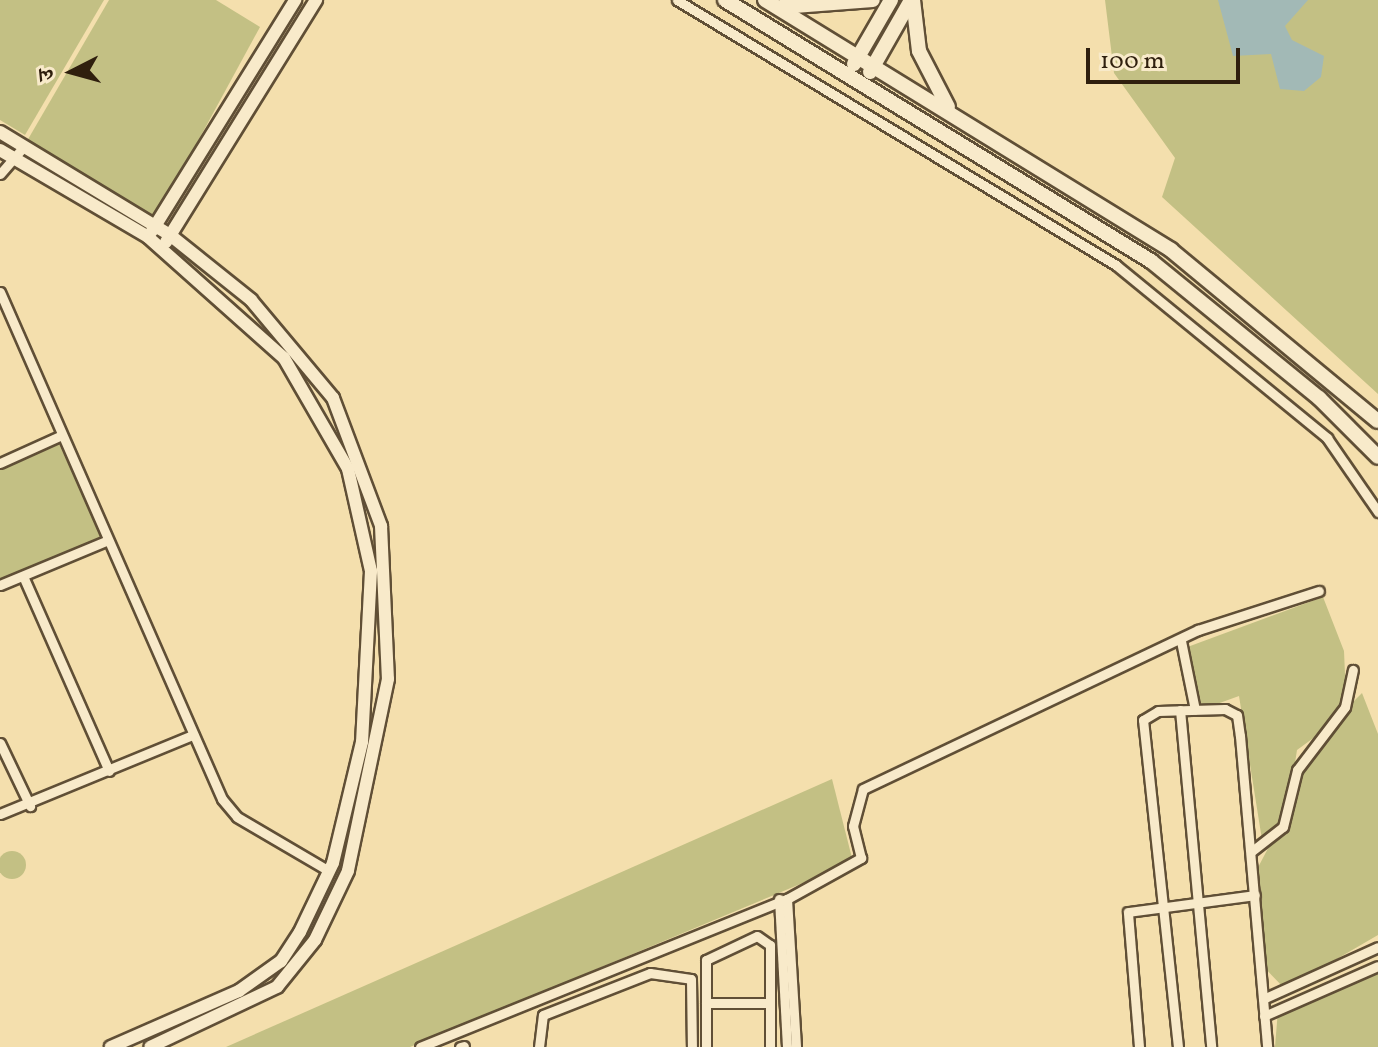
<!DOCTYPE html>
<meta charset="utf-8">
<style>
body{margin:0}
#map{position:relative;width:1378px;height:1047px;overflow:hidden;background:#f4dfad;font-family:Vollkorn,"Noto Serif Devanagari",serif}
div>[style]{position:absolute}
.green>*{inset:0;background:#c3c084}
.round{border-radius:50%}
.water>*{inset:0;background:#a2b9b6}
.roads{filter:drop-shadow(2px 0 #604f36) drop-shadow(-2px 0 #604f36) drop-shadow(0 2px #604f36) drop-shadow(0 -2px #604f36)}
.minor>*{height:9px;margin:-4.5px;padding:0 4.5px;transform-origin:4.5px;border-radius:4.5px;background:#f8eaca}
.tertiary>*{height:12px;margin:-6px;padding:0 6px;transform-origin:6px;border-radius:6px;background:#f8eaca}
.secondary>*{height:14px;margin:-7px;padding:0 7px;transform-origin:7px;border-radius:7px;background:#f8eaca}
span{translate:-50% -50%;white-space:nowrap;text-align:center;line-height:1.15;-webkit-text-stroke:7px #f8eaca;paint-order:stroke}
.north{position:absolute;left:32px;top:32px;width:80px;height:80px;-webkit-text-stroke:6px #f8eaca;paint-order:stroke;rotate:264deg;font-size:22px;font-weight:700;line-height:32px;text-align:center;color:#2f1f0e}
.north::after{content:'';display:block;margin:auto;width:28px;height:36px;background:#2f1f0e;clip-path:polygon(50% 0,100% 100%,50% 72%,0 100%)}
.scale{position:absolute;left:1086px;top:48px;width:154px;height:36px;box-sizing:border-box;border:4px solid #2f1f0e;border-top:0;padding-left:10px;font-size:24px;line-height:28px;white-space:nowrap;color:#2f1f0e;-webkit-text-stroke:6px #f8eaca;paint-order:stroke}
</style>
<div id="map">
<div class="green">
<i style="clip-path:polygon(0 0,104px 0,25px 135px,0 120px)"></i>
<i style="clip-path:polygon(109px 0,216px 0,260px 27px,155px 220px,27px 141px)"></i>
<i style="clip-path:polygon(1105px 0,1378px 0,1378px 394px,1162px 197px,1175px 158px,1114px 73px)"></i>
<i style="clip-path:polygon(56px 438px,104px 539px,0 585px,0 465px)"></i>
<i style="clip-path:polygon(evenodd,1323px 597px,1344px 651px,1346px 697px,1331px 724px,1362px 693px,1378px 734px,1378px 935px,1285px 989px,1260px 963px,1254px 875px,1287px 812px,1263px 846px,1239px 696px,1203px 709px,1182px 649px,1323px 597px,1323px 731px,1308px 748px,1288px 809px,1297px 750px,1323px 731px)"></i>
<i style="clip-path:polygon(832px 779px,853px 862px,410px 1047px,226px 1047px)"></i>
<i class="round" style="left:-2px;top:851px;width:28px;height:28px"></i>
<i style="clip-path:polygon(1378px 966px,1378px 1047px,1275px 1047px,1278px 1010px)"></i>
</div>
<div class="water">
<i style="clip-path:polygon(1218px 0,1308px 0,1285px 26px,1292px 40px,1324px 56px,1321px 77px,1304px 91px,1280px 89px,1271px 54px,1233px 56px)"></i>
</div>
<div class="roads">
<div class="minor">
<i style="left:677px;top:0;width:513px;rotate:31.12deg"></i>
<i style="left:1116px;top:265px;width:273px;rotate:39.3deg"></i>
<i style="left:1327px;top:438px;width:90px;rotate:55.4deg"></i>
<i style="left:0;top:174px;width:37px;rotate:-49deg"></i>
<i style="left:0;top:292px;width:553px;rotate:66.35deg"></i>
<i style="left:222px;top:799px;width:23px;rotate:50deg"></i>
<i style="left:237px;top:817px;width:107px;rotate:30.4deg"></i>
<i style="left:0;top:463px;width:68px;rotate:-24.3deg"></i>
<i style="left:23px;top:576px;width:213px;rotate:66.2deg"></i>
<i style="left:0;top:585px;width:117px;rotate:-22.6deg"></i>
<i style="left:1181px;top:641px;width:70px;rotate:78.5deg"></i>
<i style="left:1180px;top:710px;width:338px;rotate:84.7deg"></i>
<i style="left:0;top:743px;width:70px;rotate:64.5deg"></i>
<i style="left:0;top:814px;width:209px;rotate:-22.3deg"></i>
<i style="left:1252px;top:851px;width:39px;rotate:-38deg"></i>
<i style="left:1283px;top:827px;width:59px;rotate:-76.2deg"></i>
<i style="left:1297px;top:770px;width:79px;rotate:-52.7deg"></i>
<i style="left:1345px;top:707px;width:38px;rotate:-78deg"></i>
<i style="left:779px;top:899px;width:148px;rotate:86.9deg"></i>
<i style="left:787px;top:899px;width:85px;rotate:-29deg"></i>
<i style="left:861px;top:858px;width:33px;rotate:-104deg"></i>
<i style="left:853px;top:826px;width:38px;rotate:-75deg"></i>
<i style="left:863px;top:789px;width:371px;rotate:-25.4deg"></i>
<i style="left:1198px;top:630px;width:127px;rotate:-17.9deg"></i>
<i style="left:1263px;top:999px;width:126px;rotate:-24.3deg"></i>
<i style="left:706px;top:1003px;width:64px"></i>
<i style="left:1264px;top:1016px;width:124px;rotate:-23.7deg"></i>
<i style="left:420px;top:1047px;width:396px;rotate:-22deg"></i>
<i style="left:787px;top:899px;width:148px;rotate:86.5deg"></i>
<i style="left:460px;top:1047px;width:4px;rotate:-14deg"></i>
<i style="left:539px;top:1047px;width:32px;rotate:-83deg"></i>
<i style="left:543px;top:1015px;width:115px;rotate:-21.4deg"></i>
<i style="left:650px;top:973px;width:41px;rotate:8.3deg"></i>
<i style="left:691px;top:979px;width:68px;rotate:89.2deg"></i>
<i style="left:706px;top:1047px;width:87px;rotate:-90deg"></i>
<i style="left:706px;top:960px;width:56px;rotate:-25.2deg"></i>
<i style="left:757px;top:936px;width:16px;rotate:35deg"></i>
<i style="left:770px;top:945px;width:102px;rotate:90deg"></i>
<i style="left:1139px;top:1047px;width:135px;rotate:-94.7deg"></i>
<i style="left:1128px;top:912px;width:128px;rotate:-7.6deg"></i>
<i style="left:1178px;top:1047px;width:329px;rotate:-96.1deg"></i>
<i style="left:1143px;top:720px;width:17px;rotate:-31deg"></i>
<i style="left:1158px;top:711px;width:67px;rotate:-1.7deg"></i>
<i style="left:1225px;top:709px;width:13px;rotate:27deg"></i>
<i style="left:1237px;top:715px;width:21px;rotate:82deg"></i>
<i style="left:1240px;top:736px;width:312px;rotate:85deg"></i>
</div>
<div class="tertiary">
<i style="left:0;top:132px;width:199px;rotate:31.2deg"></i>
<i style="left:170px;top:235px;width:104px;rotate:38.7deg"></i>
<i style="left:251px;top:300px;width:128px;rotate:50.1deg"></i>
<i style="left:333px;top:398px;width:137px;rotate:69.4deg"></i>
<i style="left:381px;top:526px;width:153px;rotate:87.4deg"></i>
<i style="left:388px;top:679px;width:196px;rotate:101.8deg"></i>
<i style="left:348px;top:871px;width:76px;rotate:115.6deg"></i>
<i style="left:315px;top:940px;width:60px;rotate:129deg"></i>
<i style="left:277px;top:987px;width:140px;rotate:154.7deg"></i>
<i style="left:0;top:150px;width:172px;rotate:30.4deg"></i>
<i style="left:148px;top:237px;width:182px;rotate:41.7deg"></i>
<i style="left:284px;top:358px;width:128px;rotate:60deg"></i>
<i style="left:348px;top:469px;width:105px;rotate:77.3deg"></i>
<i style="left:371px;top:571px;width:171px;rotate:93deg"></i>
<i style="left:362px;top:742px;width:124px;rotate:103.5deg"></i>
<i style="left:333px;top:863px;width:76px;rotate:115.6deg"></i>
<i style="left:300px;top:932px;width:35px;rotate:123deg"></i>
<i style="left:281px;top:961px;width:52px;rotate:144.5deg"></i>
<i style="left:239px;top:991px;width:140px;rotate:156.4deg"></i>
<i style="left:152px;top:231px;width:272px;rotate:-58.2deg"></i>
<i style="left:166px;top:242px;width:285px;rotate:-58.2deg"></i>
</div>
<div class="secondary">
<i style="left:725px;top:0;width:500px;rotate:31.5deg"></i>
<i style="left:1151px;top:261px;width:217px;rotate:39.2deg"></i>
<i style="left:1319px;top:398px;width:83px;rotate:45deg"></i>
<i style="left:765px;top:0;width:477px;rotate:31.6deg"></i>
<i style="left:1171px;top:250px;width:268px;rotate:39.6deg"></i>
<i style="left:913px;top:0;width:51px;rotate:83.3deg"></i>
<i style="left:919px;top:51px;width:63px;rotate:62.6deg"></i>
<i style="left:781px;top:7px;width:92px;rotate:-4.4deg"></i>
<i style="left:854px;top:64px;width:74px;rotate:-60deg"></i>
<i style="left:870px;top:72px;width:83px;rotate:-60.3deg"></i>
</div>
</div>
<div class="north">उ</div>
<div class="scale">100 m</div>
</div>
